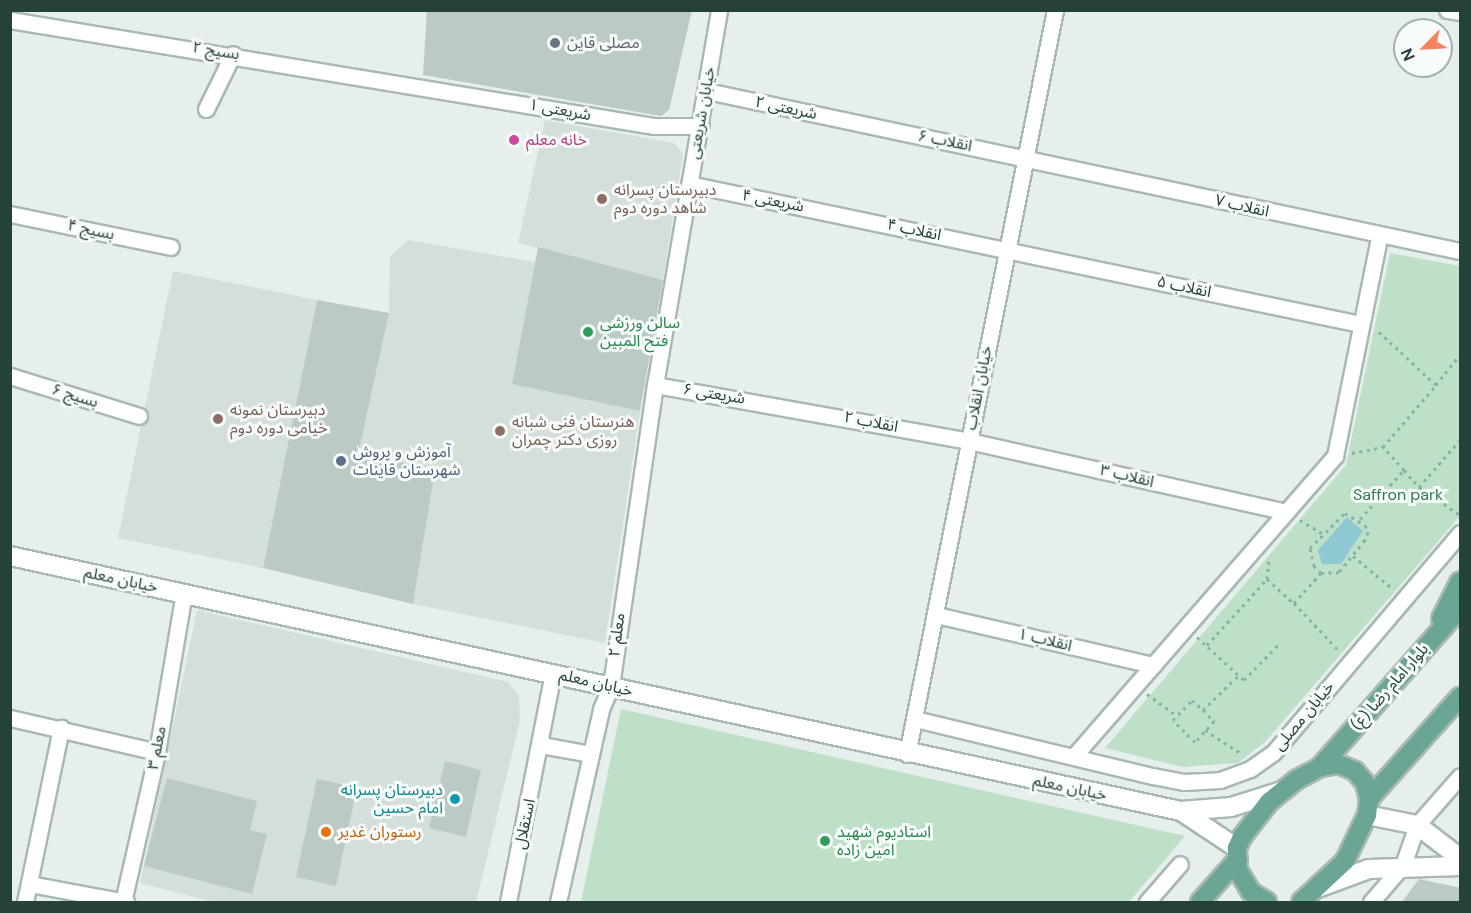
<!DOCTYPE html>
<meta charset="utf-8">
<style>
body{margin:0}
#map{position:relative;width:1471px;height:913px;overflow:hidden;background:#e6efeb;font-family:"DM Sans","Noto Sans Arabic",sans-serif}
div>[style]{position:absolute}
.built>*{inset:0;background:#d4dfda}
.green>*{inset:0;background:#bfe0c8}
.water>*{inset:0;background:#8ec9d4}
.building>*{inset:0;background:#bbcac4}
.path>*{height:3px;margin-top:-1.5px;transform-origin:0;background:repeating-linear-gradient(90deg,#86b3a5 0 3px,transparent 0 7.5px)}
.roads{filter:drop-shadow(2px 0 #a8b8b2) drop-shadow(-2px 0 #a8b8b2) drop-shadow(0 2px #a8b8b2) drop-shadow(0 -2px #a8b8b2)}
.street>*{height:15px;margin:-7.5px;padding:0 7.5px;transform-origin:7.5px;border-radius:7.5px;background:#fff}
.secondary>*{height:18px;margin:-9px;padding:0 9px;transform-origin:9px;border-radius:9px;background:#fff}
.primary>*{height:18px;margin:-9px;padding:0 9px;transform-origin:9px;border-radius:9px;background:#6aa596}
.dots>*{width:16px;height:16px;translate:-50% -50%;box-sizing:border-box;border:3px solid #f7fbf9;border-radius:50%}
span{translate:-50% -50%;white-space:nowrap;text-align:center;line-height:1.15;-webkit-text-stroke:6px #f7fbf9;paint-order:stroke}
.worship-label{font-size:16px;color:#5b616d}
.left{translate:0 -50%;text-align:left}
.street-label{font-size:16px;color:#24423a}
.hotel-label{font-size:16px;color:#b23c85}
.education-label{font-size:16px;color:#785e54}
.leisure-label{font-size:16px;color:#27864d}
.service-label{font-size:16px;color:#4e5e75}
.park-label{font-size:16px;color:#2d7a4b}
.culture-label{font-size:16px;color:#0d838f}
.right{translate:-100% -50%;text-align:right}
.food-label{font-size:16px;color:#c56008}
.frame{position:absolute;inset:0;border:12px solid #24423a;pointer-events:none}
.north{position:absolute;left:1393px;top:18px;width:60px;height:60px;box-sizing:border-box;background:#f7fbf9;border:2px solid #a3b1ad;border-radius:50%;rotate:246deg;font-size:16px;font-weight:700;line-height:24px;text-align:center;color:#24423a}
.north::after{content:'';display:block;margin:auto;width:21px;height:27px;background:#f4845f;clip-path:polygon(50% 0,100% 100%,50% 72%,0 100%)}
</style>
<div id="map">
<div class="built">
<i style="clip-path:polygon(545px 120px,674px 143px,683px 154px,663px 280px,518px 243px)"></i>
<i style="clip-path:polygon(408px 240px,535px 262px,512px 384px,640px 411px,605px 643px,413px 604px,435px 471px,359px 451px,389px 313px,390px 256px)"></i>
<i style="clip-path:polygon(173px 271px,317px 300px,263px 568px,118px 538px)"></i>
<i style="clip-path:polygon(197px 610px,508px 682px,519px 695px,520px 721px,476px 902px,213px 902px,140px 883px)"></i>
</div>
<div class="green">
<i style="clip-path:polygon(1390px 253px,1460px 266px,1460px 516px,1265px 742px,1238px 763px,1182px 767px,1105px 748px,1346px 465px)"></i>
<i style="clip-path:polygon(621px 709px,1185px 836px,1129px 902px,581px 902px)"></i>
</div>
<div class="water">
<i style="clip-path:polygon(1347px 517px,1363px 531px,1341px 564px,1322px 564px,1318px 550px)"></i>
</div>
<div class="building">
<i style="clip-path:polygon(427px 10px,692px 10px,669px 110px,661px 116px,423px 75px)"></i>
<i style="clip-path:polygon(538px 247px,663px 280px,640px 411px,512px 384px)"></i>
<i style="clip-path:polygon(317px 300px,389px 313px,359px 451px,435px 471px,413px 604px,263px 568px)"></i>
<i style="clip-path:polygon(445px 761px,481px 770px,466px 837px,429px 828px)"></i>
<i style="clip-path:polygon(167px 778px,257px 801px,250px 830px,267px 834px,252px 894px,144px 866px)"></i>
<i style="clip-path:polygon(317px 779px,357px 787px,336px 886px,296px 877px)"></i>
<i style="clip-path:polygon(1419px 879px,1461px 888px,1461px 903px,1401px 903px)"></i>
</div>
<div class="path">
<i style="left:1436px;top:385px;width:39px;rotate:-52deg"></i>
<i style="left:1352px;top:453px;width:32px;rotate:-11deg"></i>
<i style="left:1404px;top:470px;width:23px;rotate:49deg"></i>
<i style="left:1419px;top:487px;width:50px;rotate:34.3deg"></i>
<i style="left:1419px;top:487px;width:62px;rotate:-48.9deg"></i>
<i style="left:1345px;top:513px;width:23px;rotate:31deg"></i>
<i style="left:1365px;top:525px;width:8px;rotate:67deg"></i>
<i style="left:1368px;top:532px;width:9px;rotate:111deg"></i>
<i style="left:1365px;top:540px;width:41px;rotate:129.1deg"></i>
<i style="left:1339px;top:572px;width:18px;rotate:177deg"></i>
<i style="left:1321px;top:573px;width:10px;rotate:-135deg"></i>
<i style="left:1314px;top:566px;width:18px;rotate:-103deg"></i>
<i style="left:1310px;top:548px;width:49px;rotate:-45deg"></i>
<i style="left:1360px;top:519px;width:66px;rotate:-48.1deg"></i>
<i style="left:1404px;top:470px;width:31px;rotate:-132deg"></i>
<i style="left:1383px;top:447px;width:82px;rotate:-49.5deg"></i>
<i style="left:1436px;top:385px;width:81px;rotate:-137deg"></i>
<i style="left:1300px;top:520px;width:26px;rotate:31deg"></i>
<i style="left:1353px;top:556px;width:50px;rotate:39.4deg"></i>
<i style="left:1267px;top:579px;width:22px;rotate:-85deg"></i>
<i style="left:1294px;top:603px;width:67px;rotate:46.8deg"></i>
<i style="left:1197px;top:637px;width:64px;rotate:42.5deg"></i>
<i style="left:1244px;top:680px;width:49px;rotate:-45.8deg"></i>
<i style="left:1207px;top:645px;width:89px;rotate:-47.7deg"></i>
<i style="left:1267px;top:579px;width:36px;rotate:42deg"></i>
<i style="left:1294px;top:603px;width:40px;rotate:-48deg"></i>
<i style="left:1147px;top:694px;width:37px;rotate:36deg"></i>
<i style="left:1203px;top:710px;width:16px;rotate:45deg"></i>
<i style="left:1214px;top:721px;width:28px;rotate:132deg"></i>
<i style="left:1195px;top:742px;width:31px;rotate:-135deg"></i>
<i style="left:1173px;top:720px;width:28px;rotate:-46deg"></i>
<i style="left:1192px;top:700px;width:15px;rotate:42deg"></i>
<i style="left:1203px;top:710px;width:50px;rotate:-44.2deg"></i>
<i style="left:1205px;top:730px;width:44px;rotate:33deg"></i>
</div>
<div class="roads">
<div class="street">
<i style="left:1447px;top:10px;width:13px;rotate:9deg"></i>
<i style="left:10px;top:20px;width:653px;rotate:9.35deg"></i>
<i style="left:654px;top:126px;width:47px"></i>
<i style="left:707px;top:91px;width:770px;rotate:12deg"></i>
<i style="left:206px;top:109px;width:61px;rotate:-63.9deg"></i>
<i style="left:689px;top:184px;width:685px;rotate:11.79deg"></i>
<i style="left:10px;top:214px;width:164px;rotate:11.6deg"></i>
<i style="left:10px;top:376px;width:135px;rotate:17.2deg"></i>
<i style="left:655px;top:385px;width:319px;rotate:10.1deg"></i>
<i style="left:969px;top:441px;width:325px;rotate:12.6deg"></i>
<i style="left:936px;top:615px;width:223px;rotate:13deg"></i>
<i style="left:10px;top:718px;width:151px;rotate:13deg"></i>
<i style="left:915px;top:719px;width:245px;rotate:13.5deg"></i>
<i style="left:1153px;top:776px;width:32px;rotate:11deg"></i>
<i style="left:1184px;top:782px;width:36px;rotate:-3deg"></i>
<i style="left:1220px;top:780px;width:32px;rotate:-20deg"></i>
<i style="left:1250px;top:769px;width:28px;rotate:-35deg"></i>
<i style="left:1273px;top:753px;width:289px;rotate:-49.6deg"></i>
<i style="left:541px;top:745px;width:51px;rotate:10.2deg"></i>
<i style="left:907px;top:754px;width:759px;rotate:-78.75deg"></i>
<i style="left:1074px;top:756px;width:398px;rotate:-49deg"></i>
<i style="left:1335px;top:456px;width:223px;rotate:-78.6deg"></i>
<i style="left:30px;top:884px;width:98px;rotate:10.6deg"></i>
<i style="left:25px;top:902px;width:178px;rotate:-78.3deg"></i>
<i style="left:123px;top:902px;width:154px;rotate:-77.2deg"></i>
<i style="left:157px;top:752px;width:161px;rotate:-80.4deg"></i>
<i style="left:508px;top:902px;width:233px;rotate:-78.9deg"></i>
<i style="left:558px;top:902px;width:198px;rotate:-77.4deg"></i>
<i style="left:601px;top:709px;width:25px;rotate:-67deg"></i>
<i style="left:611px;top:686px;width:304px;rotate:-81.7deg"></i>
<i style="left:655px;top:385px;width:380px;rotate:-80.3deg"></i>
<i style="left:1147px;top:902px;width:50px;rotate:-49deg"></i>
<i style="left:1371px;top:902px;width:49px;rotate:-49.1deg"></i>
<i style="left:1403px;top:865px;width:42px;rotate:-70.7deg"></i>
<i style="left:1417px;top:825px;width:65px;rotate:-48.7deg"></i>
</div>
<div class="secondary">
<i style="left:10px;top:556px;width:1198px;rotate:12.29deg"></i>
<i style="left:1181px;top:811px;width:50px;rotate:-4.6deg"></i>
<i style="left:1231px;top:807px;width:53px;rotate:-17.4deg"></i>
<i style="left:1181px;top:811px;width:67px;rotate:33.5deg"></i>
<i style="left:1367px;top:815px;width:51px;rotate:11.3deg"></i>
<i style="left:1417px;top:825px;width:54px;rotate:37.5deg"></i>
<i style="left:1320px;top:887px;width:52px;rotate:-20.2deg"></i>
<i style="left:1369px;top:869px;width:91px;rotate:-1.9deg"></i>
</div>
<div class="primary">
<i style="left:1441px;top:619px;width:42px;rotate:-63.4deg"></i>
<i style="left:1320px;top:767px;width:212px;rotate:-48.6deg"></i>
<i style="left:1369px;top:799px;width:137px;rotate:-48.3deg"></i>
<i style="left:1200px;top:902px;width:57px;rotate:-48.5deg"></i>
<i style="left:1267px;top:902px;width:19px;rotate:-148deg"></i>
<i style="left:1251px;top:892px;width:26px;rotate:-121deg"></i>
<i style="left:1238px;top:870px;width:22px;rotate:-93deg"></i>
<i style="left:1237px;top:848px;width:12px;rotate:-66deg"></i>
<i style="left:1242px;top:837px;width:44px;rotate:-52.4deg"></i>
<i style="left:1269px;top:802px;width:35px;rotate:-39deg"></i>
<i style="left:1296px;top:780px;width:27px;rotate:-28deg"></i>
<i style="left:1320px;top:767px;width:18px;rotate:-9deg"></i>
<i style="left:1338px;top:764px;width:18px;rotate:22deg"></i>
<i style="left:1355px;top:771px;width:16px;rotate:50deg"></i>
<i style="left:1365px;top:783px;width:16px;rotate:76deg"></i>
<i style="left:1369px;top:799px;width:16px;rotate:97deg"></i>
<i style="left:1367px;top:815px;width:51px;rotate:115.6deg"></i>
<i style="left:1345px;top:861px;width:60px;rotate:137deg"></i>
</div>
</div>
<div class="dots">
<i style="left:555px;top:43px;background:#6b7280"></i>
<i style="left:514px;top:140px;background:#d1479c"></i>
<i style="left:602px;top:199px;background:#8d6e63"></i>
<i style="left:588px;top:332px;background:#2e9e5b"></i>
<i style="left:218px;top:419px;background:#8d6e63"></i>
<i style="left:500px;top:431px;background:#8d6e63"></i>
<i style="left:341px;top:461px;background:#5c6f8a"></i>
<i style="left:455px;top:799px;background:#0f9aa8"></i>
<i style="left:326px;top:832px;background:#e8710a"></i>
<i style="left:825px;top:841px;background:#2e9e5b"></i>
</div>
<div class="worship-label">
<span class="left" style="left:567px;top:43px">مصلی قاین</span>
</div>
<div class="street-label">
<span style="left:216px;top:51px;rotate:9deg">بسیج ۲</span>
<span style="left:786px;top:108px;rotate:12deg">شریعتی ۲</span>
<span style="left:560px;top:110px;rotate:10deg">شریعتی ۱</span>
<span style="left:702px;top:113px;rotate:-80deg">خیابان شریعتی</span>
<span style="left:945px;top:141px;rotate:11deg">انقلاب ۶</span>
<span style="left:773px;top:201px;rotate:11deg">شریعتی ۴</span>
<span style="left:1242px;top:206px;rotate:13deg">انقلاب ۷</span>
<span style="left:91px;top:230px;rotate:12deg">بسیج ۴</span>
<span style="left:914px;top:230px;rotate:12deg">انقلاب ۴</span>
<span style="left:1184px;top:287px;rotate:12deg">انقلاب ۵</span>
<span style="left:979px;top:388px;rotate:-79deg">خیابان انقلاب</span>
<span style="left:714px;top:394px;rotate:9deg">شریعتی ۶</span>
<span style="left:75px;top:396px;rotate:17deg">بسیج ۶</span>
<span style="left:871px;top:422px;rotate:11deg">انقلاب ۲</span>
<span style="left:1127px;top:476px;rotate:13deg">انقلاب ۳</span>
<span style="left:121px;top:580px;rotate:12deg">خیابان معلم</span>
<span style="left:617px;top:635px;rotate:-83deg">معلم ۲</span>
<span style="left:1045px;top:640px;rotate:13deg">انقلاب ۱</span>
<span style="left:596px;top:683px;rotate:13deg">خیابان معلم</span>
<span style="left:1390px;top:687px;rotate:-49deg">بلوار امام رضا (ع)</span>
<span style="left:1304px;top:716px;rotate:-50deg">خیابان مصلی</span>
<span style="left:157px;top:748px;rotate:-79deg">معلم ۳</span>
<span style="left:1070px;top:788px;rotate:12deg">خیابان معلم</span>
<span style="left:525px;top:824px;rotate:-78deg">استقلال</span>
</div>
<div class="hotel-label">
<span class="left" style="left:526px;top:140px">خانه معلم</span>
</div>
<div class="education-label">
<span class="left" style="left:614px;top:199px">دبیرستان پسرانه<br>شاهد دوره دوم</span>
<span class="left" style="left:230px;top:419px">دبیرستان نمونه<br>خیامی دوره دوم</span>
<span class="left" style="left:512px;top:431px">هنرستان فنی شبانه<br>روزی دکتر چمران</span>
</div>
<div class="leisure-label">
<span class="left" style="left:600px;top:332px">سالن ورزشی<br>فتح المبین</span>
<span class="left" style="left:837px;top:841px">استادیوم شهید<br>امین زاده</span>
</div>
<div class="service-label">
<span class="left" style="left:353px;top:461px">آموزش و پروش<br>شهرستان قاینات</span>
</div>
<div class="park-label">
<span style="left:1398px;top:495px">Saffron park</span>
</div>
<div class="culture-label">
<span class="right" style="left:443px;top:799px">دبیرستان پسرانه<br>امام حسین</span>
</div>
<div class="food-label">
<span class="left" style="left:338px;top:832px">رستوران غدیر</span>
</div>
<div class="frame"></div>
<div class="north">N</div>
</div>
